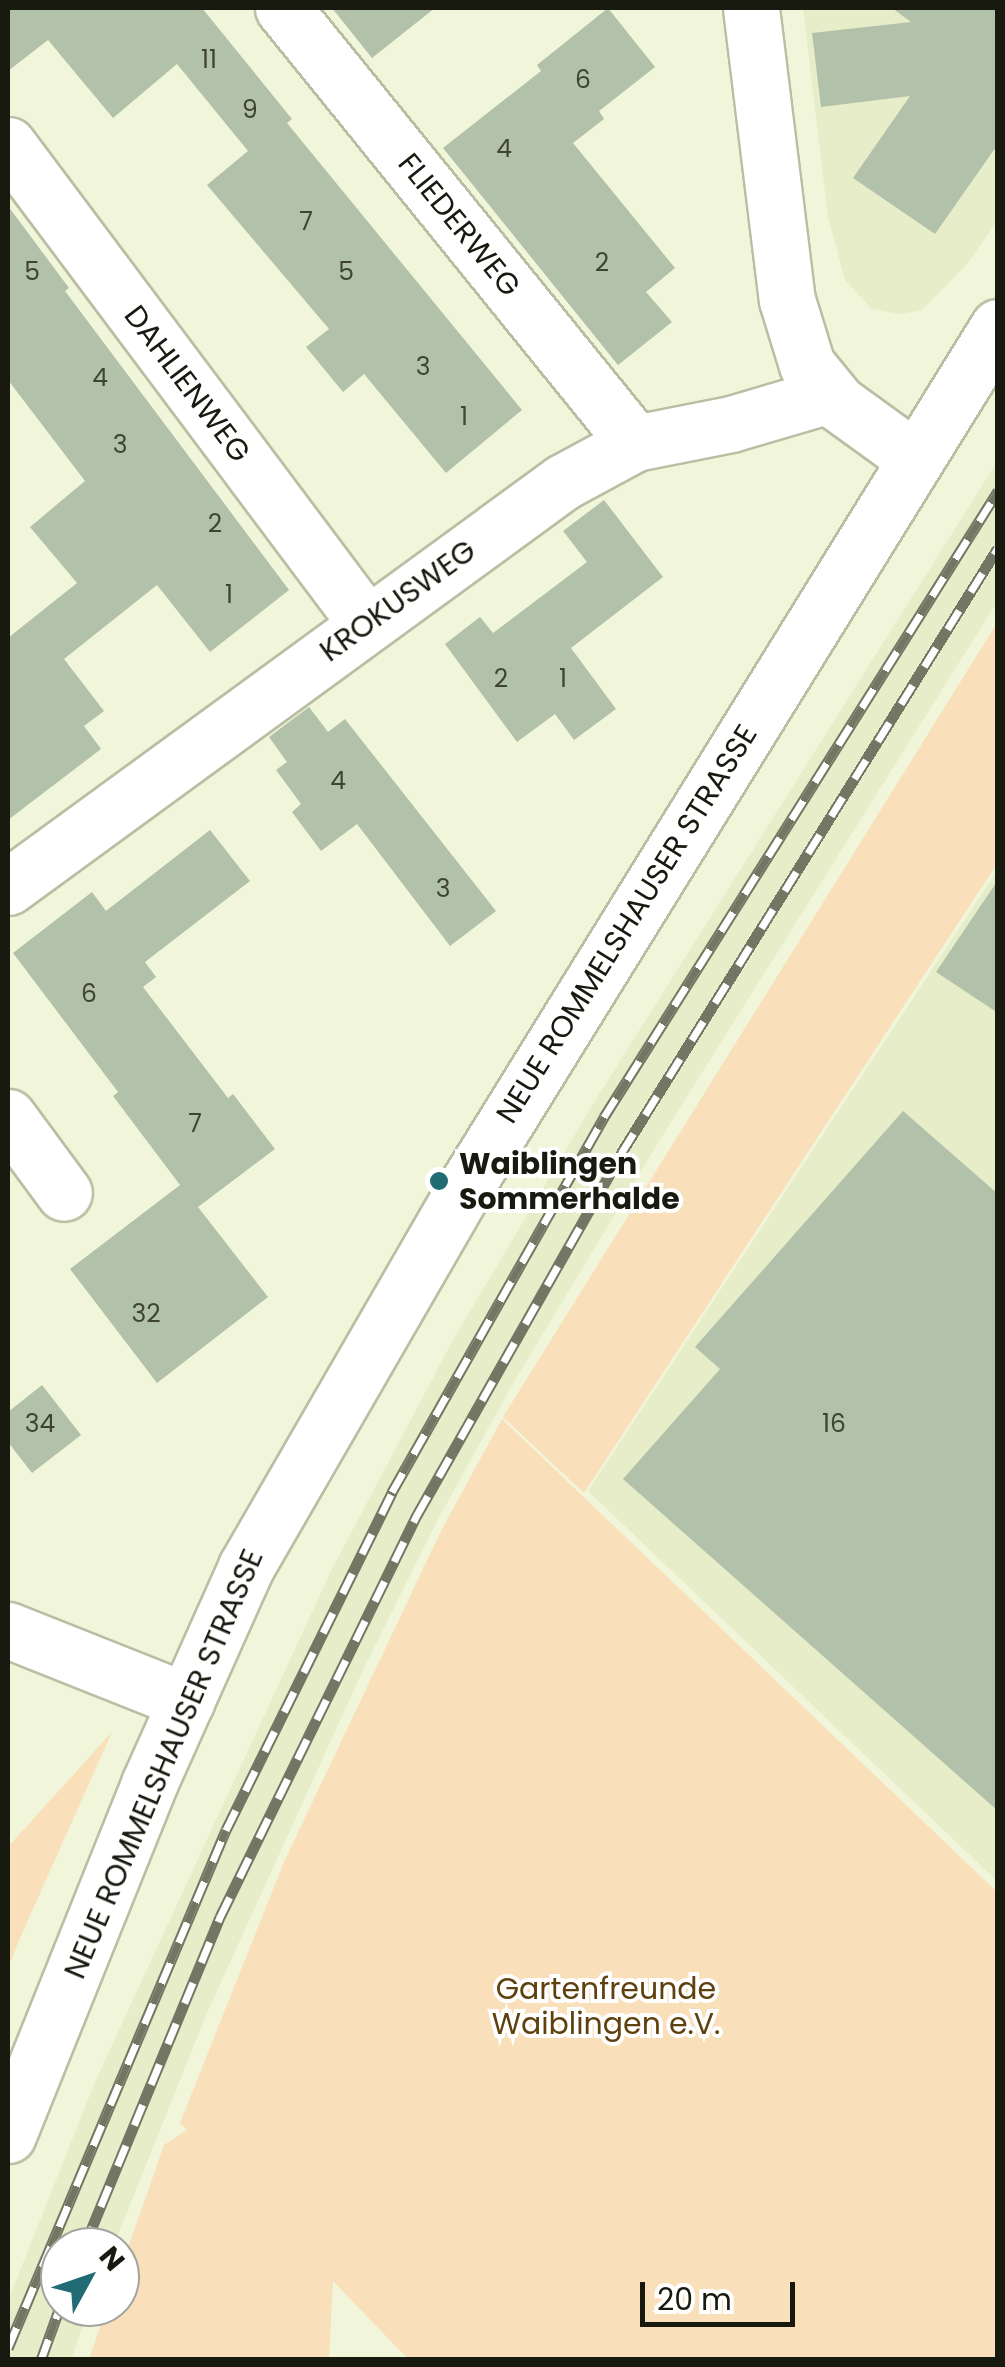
<!DOCTYPE html>
<style>
body{margin:0}
#map{position:relative;width:1005px;height:2367px;overflow:hidden;background:#f1f5d9;font-family:Poppins,sans-serif}
div>[style]{position:absolute}
.built>*{inset:0;background:#e7ecc9}
.green>*{inset:0;background:#f9dfba}
.building>*{inset:0;background:#b2c1a9}
.roads{filter:drop-shadow(2px 0 #babea3) drop-shadow(-2px 0 #babea3) drop-shadow(0 2px #babea3) drop-shadow(0 -2px #babea3)}
.minor>*{height:55px;margin:-27.5px;padding:0 27.5px;transform-origin:27.5px;border-radius:27.5px;background:#fff}
.rail>*{height:11px;margin-top:-5.5px;transform-origin:0;background:repeating-linear-gradient(90deg,#fff 0 22px,#747664 0 44px);box-sizing:border-box;border-block:2px solid #747664}
.dots>*{width:28px;height:28px;translate:-50% -50%;box-sizing:border-box;border:5px solid #fff;border-radius:50%}
span{translate:-50% -50%;white-space:nowrap;text-align:center;line-height:1.15;-webkit-text-stroke:8px #fff;paint-order:stroke}
.number-label{font-size:25px;color:#3e4336}
.number-label span{-webkit-text-stroke-width:0}
.street-label{font-size:30px;color:#18190f}
.poi-label{font-size:30px;color:#18190f;font-weight:700}
.left{translate:0 -50%;text-align:left}
.park-label{font-size:30px;color:#5e410e}
.frame{position:absolute;inset:0;border:10px solid #18190f;pointer-events:none}
.north{position:absolute;left:40px;top:2227px;width:100px;height:100px;box-sizing:border-box;background:#fff;border:2px solid #a3a39f;border-radius:50%;rotate:50deg;font-size:28px;font-weight:700;line-height:40px;text-align:center;color:#18190f}
.north::after{content:'';display:block;margin:auto;width:35px;height:45px;background:#216b75;clip-path:polygon(50% 0,100% 100%,50% 72%,0 100%)}
.scale{position:absolute;left:640px;top:2282px;width:155px;height:45px;box-sizing:border-box;border:5px solid #18190f;border-top:0;padding-left:12px;font-size:30px;line-height:35px;white-space:nowrap;color:#18190f;-webkit-text-stroke:8px #fff;paint-order:stroke}
</style>
<div id="map">
<div class="built">
<i style="clip-path:polygon(803px 8px,997px 8px,997px 221px,968px 263px,922px 310px,900px 314px,872px 309px,845px 280px,828px 217px)"></i>
<i style="clip-path:polygon(997px 462px,997px 602px,661px 1138px,511px 1387px,437px 1521px,363px 1670px,207px 2013px,113px 2247px,60px 2247px,60px 2307px,90px 2307px,71px 2359px,8px 2359px,8px 2301px,95px 2082px,332px 1569px,454px 1338px,598px 1096px)"></i>
<i style="clip-path:polygon(997px 871px,997px 1881px,588px 1491px)"></i>
</div>
<div class="green">
<i style="clip-path:polygon(997px 623px,997px 864px,584px 1493px,503px 1417px)"></i>
<i style="clip-path:polygon(502px 1419px,997px 1892px,997px 2359px,408px 2359px,333px 2281px,329px 2359px,89px 2359px,107px 2307px,120px 2307px,120px 2271px,164px 2145px,187px 2130px,180px 2123px,284px 1862px,442px 1529px)"></i>
<i style="clip-path:polygon(112px 1732px,20px 1938px,8px 1968px,8px 1847px)"></i>
</div>
<div class="building">
<i style="clip-path:polygon(8px 8px,202px 8px,292px 119px,287px 123px,522px 410px,446px 473px,364px 374px,343px 392px,306px 347px,329px 329px,207px 185px,248px 151px,177px 64px,113px 118px,48px 40px,8px 71px)"></i>
<i style="clip-path:polygon(332px 8px,435px 8px,372px 58px)"></i>
<i style="clip-path:polygon(608px 8px,655px 67px,599px 111px,604px 119px,573px 143px,675px 268px,646px 292px,672px 322px,618px 365px,443px 148px,541px 71px,537px 65px)"></i>
<i style="clip-path:polygon(892px 8px,998px 8px,998px 144px,935px 234px,853px 178px,910px 96px,821px 107px,812px 33px,911px 22px)"></i>
<i style="clip-path:polygon(8px 206px,69px 288px,65px 291px,289px 590px,210px 652px,157px 585px,64px 659px,104px 711px,84px 726px,101px 749px,8px 820px,8px 638px,77px 583px,30px 527px,85px 481px,8px 380px)"></i>
<i style="clip-path:polygon(604px 500px,663px 577px,571px 648px,616px 709px,574px 740px,555px 714px,517px 742px,445px 644px,480px 617px,493px 633px,587px 562px,563px 531px)"></i>
<i style="clip-path:polygon(309px 707px,328px 732px,345px 719px,496px 911px,450px 946px,357px 824px,321px 851px,292px 812px,301px 804px,276px 770px,287px 762px,269px 737px)"></i>
<i style="clip-path:polygon(210px 830px,250px 881px,145px 962px,156px 977px,143px 987px,228px 1098px,233px 1094px,275px 1149px,198px 1207px,268px 1297px,157px 1383px,70px 1269px,180px 1185px,113px 1096px,118px 1092px,13px 953px,92px 892px,106px 911px)"></i>
<i style="clip-path:polygon(998px 880px,998px 1013px,936px 972px)"></i>
<i style="clip-path:polygon(903px 1111px,998px 1194px,998px 1811px,623px 1479px,720px 1369px,695px 1347px)"></i>
<i style="clip-path:polygon(42px 1385px,81px 1435px,32px 1473px,8px 1442px,8px 1412px)"></i>
</div>
<div class="roads">
<div class="minor">
<i style="left:283px;top:8px;width:560px;rotate:51.02deg"></i>
<i style="left:751px;top:8px;width:294px;rotate:83deg"></i>
<i style="left:787px;top:300px;width:68px;rotate:72.9deg"></i>
<i style="left:807px;top:365px;width:49px;rotate:50.8deg"></i>
<i style="left:838px;top:403px;width:94px;rotate:35.9deg"></i>
<i style="left:8px;top:145px;width:597px;rotate:53.17deg"></i>
<i style="left:8px;top:887px;width:687px;rotate:-36.12deg"></i>
<i style="left:563px;top:482px;width:82px;rotate:-28.4deg"></i>
<i style="left:635px;top:443px;width:98px;rotate:-11.2deg"></i>
<i style="left:731px;top:424px;width:102px;rotate:-16.5deg"></i>
<i style="left:8px;top:1117px;width:94px;rotate:53.6deg"></i>
<i style="left:8px;top:1630px;width:192px;rotate:21.7deg"></i>
<i style="left:8px;top:2135px;width:378px;rotate:-68.1deg"></i>
<i style="left:149px;top:1784px;width:238px;rotate:-65.9deg"></i>
<i style="left:246px;top:1567px;width:428px;rotate:-60deg"></i>
<i style="left:460px;top:1196px;width:1022px;rotate:-58.24deg"></i>
</div>
</div>
<div class="rail">
<i style="left:84px;top:2247px;width:357px;rotate:-67.6deg"></i>
<i style="left:220px;top:1917px;width:448px;rotate:-63.9deg"></i>
<i style="left:417px;top:1515px;width:417px;rotate:-60.5deg"></i>
<i style="left:622px;top:1152px;width:711px;rotate:-58.1deg"></i>
<i style="left:8px;top:2348px;width:562px;rotate:-67.18deg"></i>
<i style="left:226px;top:1830px;width:377px;rotate:-63.8deg"></i>
<i style="left:392px;top:1492px;width:431px;rotate:-60.5deg"></i>
<i style="left:604px;top:1117px;width:740px;rotate:-57.81deg"></i>
<i style="left:41px;top:2360px;width:56px;rotate:-70.3deg"></i>
</div>
<div class="dots">
<i style="left:439px;top:1181px;background:#216b75"></i>
</div>
<div class="number-label">
<span style="left:209px;top:60px">11</span>
<span style="left:583px;top:80px">6</span>
<span style="left:250px;top:110px">9</span>
<span style="left:504px;top:149px">4</span>
<span style="left:306px;top:222px">7</span>
<span style="left:602px;top:263px">2</span>
<span style="left:32px;top:272px">5</span>
<span style="left:346px;top:272px">5</span>
<span style="left:423px;top:367px">3</span>
<span style="left:100px;top:378px">4</span>
<span style="left:464px;top:417px">1</span>
<span style="left:120px;top:445px">3</span>
<span style="left:215px;top:524px">2</span>
<span style="left:229px;top:595px">1</span>
<span style="left:501px;top:679px">2</span>
<span style="left:563px;top:679px">1</span>
<span style="left:338px;top:781px">4</span>
<span style="left:443px;top:889px">3</span>
<span style="left:89px;top:994px">6</span>
<span style="left:195px;top:1124px">7</span>
<span style="left:146px;top:1314px">32</span>
<span style="left:40px;top:1424px">34</span>
<span style="left:834px;top:1424px">16</span>
</div>
<div class="street-label">
<span style="left:459px;top:225px;rotate:51deg">FLIEDERWEG</span>
<span style="left:187px;top:384px;rotate:53deg">DAHLIENWEG</span>
<span style="left:398px;top:601px;rotate:-36deg">KROKUSWEG</span>
<span style="left:627px;top:924px;rotate:-58deg">NEUE ROMMELSHAUSER STRASSE</span>
<span style="left:164px;top:1764px;rotate:-67deg">NEUE ROMMELSHAUSER STRASSE</span>
</div>
<div class="poi-label">
<span class="left" style="left:459px;top:1181px">Waiblingen<br>Sommerhalde</span>
</div>
<div class="park-label">
<span style="left:606px;top:2006px">Gartenfreunde<br>Waiblingen e.V.</span>
</div>
<div class="frame"></div>
<div class="north">N</div>
<div class="scale">20 m</div>
</div>
